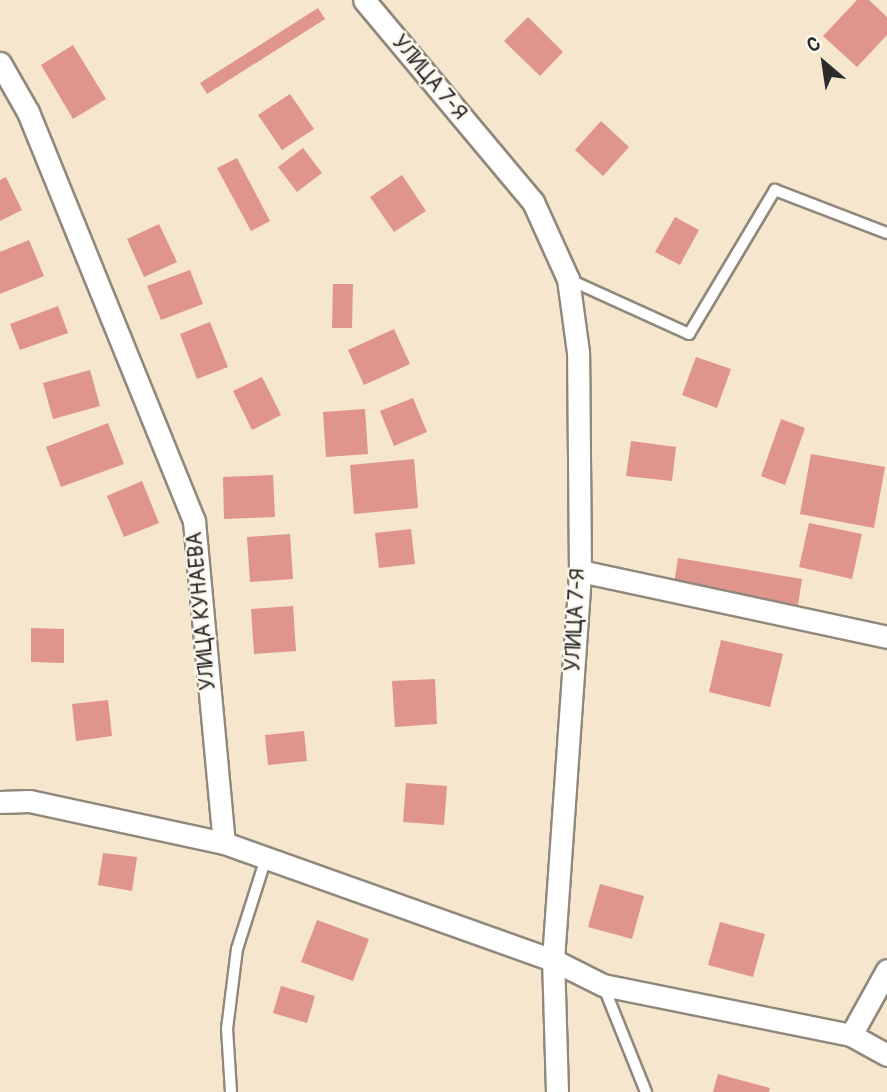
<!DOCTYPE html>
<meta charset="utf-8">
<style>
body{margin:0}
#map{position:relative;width:887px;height:1092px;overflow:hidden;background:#f6e6ce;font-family:Pangolin,sans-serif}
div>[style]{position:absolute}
.building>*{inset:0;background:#df948c}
.roads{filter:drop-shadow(2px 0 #90887c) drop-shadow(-2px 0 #90887c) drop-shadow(0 2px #90887c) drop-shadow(0 -2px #90887c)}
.lane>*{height:10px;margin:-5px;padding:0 5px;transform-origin:5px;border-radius:5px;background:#fff}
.street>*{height:21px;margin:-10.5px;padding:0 10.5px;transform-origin:10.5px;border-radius:10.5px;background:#fff}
span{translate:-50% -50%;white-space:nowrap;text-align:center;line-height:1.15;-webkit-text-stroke:5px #fbf7ec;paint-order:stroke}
.street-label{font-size:21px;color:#2b2b2b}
.north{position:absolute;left:789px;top:28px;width:70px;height:70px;-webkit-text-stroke:5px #fbf7ec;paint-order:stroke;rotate:331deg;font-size:19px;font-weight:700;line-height:28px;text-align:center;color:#2b2b2b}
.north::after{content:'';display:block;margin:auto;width:24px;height:32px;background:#2b2b2b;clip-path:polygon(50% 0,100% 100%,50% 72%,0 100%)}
</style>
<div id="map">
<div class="building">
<i style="clip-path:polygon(857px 0,869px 0,887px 17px,887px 35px,857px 67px,823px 36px)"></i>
<i style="clip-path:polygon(318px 8px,325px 19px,207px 94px,200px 83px)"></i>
<i style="clip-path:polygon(528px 17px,563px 52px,540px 76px,504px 41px)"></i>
<i style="clip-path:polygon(73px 45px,106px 99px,73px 119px,41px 65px)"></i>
<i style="clip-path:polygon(290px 94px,314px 129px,282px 150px,258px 115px)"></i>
<i style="clip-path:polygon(601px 121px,629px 147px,603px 176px,575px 150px)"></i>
<i style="clip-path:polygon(303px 148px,322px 173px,297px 192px,278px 167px)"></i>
<i style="clip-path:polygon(237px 158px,270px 221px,251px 231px,217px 168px)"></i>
<i style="clip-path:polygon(402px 175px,426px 211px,394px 232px,370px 197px)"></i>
<i style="clip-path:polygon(6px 177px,22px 210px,0 221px,0 180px)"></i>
<i style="clip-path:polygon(675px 217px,699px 230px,680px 265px,655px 252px)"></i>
<i style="clip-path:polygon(159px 224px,177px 262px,144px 277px,127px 239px)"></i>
<i style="clip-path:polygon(29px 240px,44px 276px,0 294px,0 252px)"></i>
<i style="clip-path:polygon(190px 270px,203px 304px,161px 320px,147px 286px)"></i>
<i style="clip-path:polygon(333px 284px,353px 284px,352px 328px,332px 328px)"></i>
<i style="clip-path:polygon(58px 306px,68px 333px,20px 350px,10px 324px)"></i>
<i style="clip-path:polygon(210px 322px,228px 367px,197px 379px,180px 334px)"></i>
<i style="clip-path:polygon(394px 329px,410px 364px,364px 385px,348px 350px)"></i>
<i style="clip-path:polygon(696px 357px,731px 369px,717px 408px,682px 395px)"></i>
<i style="clip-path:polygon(90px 370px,100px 406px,53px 419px,43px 383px)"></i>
<i style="clip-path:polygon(262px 377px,281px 415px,252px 430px,233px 391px)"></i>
<i style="clip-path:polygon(413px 398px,427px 432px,394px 446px,380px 411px)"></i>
<i style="clip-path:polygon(365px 409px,368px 454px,326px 457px,323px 412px)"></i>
<i style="clip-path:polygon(781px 419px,805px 428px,785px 485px,761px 476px)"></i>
<i style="clip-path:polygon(108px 423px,124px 464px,61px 487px,46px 447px)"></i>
<i style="clip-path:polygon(631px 441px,676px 447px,672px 481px,626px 476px)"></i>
<i style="clip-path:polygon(811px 454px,885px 467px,874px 528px,800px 514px)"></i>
<i style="clip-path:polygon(414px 459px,418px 508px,354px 514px,350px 465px)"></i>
<i style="clip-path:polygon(273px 475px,275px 517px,224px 519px,223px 477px)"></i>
<i style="clip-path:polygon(142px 481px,159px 523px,124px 537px,107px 496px)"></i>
<i style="clip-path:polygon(809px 523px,862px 534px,852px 579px,799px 567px)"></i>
<i style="clip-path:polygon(411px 529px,415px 564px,379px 568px,375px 533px)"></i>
<i style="clip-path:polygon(290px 534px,293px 579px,250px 582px,247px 537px)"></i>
<i style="clip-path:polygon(678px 558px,802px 579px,798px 605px,674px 584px)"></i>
<i style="clip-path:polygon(293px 606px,296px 651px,254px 654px,251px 609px)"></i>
<i style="clip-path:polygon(31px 628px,64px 629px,64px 663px,31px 662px)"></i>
<i style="clip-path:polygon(721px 640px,783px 654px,770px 707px,709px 692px)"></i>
<i style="clip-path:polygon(435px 679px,437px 724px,395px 727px,392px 681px)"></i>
<i style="clip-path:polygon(108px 700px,112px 736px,76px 741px,72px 704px)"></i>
<i style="clip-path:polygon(304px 731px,307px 761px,268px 765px,265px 735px)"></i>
<i style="clip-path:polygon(406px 783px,447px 786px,444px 825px,403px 822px)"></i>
<i style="clip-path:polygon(103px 853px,137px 857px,132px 891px,98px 885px)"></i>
<i style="clip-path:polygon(600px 884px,644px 896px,632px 939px,588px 927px)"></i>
<i style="clip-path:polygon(317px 920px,369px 939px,353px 981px,301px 962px)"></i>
<i style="clip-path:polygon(720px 922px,765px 934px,753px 977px,708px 965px)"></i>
<i style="clip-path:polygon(281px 986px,315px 996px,307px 1023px,273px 1013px)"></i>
<i style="clip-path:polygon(718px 1074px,770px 1088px,769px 1092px,713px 1092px)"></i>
</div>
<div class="roads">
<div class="lane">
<i style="left:568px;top:279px;width:133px;rotate:24.4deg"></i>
<i style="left:689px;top:334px;width:168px;rotate:-59.2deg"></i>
<i style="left:775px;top:190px;width:120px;rotate:21deg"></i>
<i style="left:603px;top:985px;width:115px;rotate:68.1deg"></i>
<i style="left:231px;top:1092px;width:63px;rotate:-93.6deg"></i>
<i style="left:227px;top:1029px;width:81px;rotate:-82.9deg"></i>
<i style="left:237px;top:949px;width:96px;rotate:-72.3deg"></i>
</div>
<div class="street">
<i style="left:0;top:63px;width:56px;rotate:60.3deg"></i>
<i style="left:28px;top:112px;width:441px;rotate:67.9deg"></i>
<i style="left:194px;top:521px;width:323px;rotate:84.7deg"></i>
<i style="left:224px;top:843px;width:199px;rotate:-167.8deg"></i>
<i style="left:29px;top:801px;width:29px;rotate:178deg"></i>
<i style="left:580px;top:571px;width:314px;rotate:12.1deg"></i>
<i style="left:224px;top:843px;width:349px;rotate:19.6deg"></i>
<i style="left:553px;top:960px;width:390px;rotate:-86deg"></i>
<i style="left:580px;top:571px;width:219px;rotate:-90.5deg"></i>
<i style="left:578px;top:352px;width:74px;rotate:-97.8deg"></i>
<i style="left:568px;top:279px;width:85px;rotate:-114.4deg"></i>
<i style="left:533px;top:202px;width:263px;rotate:-129.9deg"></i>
<i style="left:851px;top:1035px;width:74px;rotate:-61deg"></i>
<i style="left:557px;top:1092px;width:132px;rotate:-91.7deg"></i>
<i style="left:553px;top:960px;width:56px;rotate:26.6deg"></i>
<i style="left:603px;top:985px;width:253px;rotate:11.4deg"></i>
<i style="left:851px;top:1035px;width:41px;rotate:29.1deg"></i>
</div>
</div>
<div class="street-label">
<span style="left:429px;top:78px;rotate:50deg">УЛИЦА 7-Я</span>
<span style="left:202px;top:611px;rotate:-95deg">УЛИЦА КУНАЕВА</span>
<span style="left:576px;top:620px;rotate:-87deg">УЛИЦА 7-Я</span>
</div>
<div class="north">С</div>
</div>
